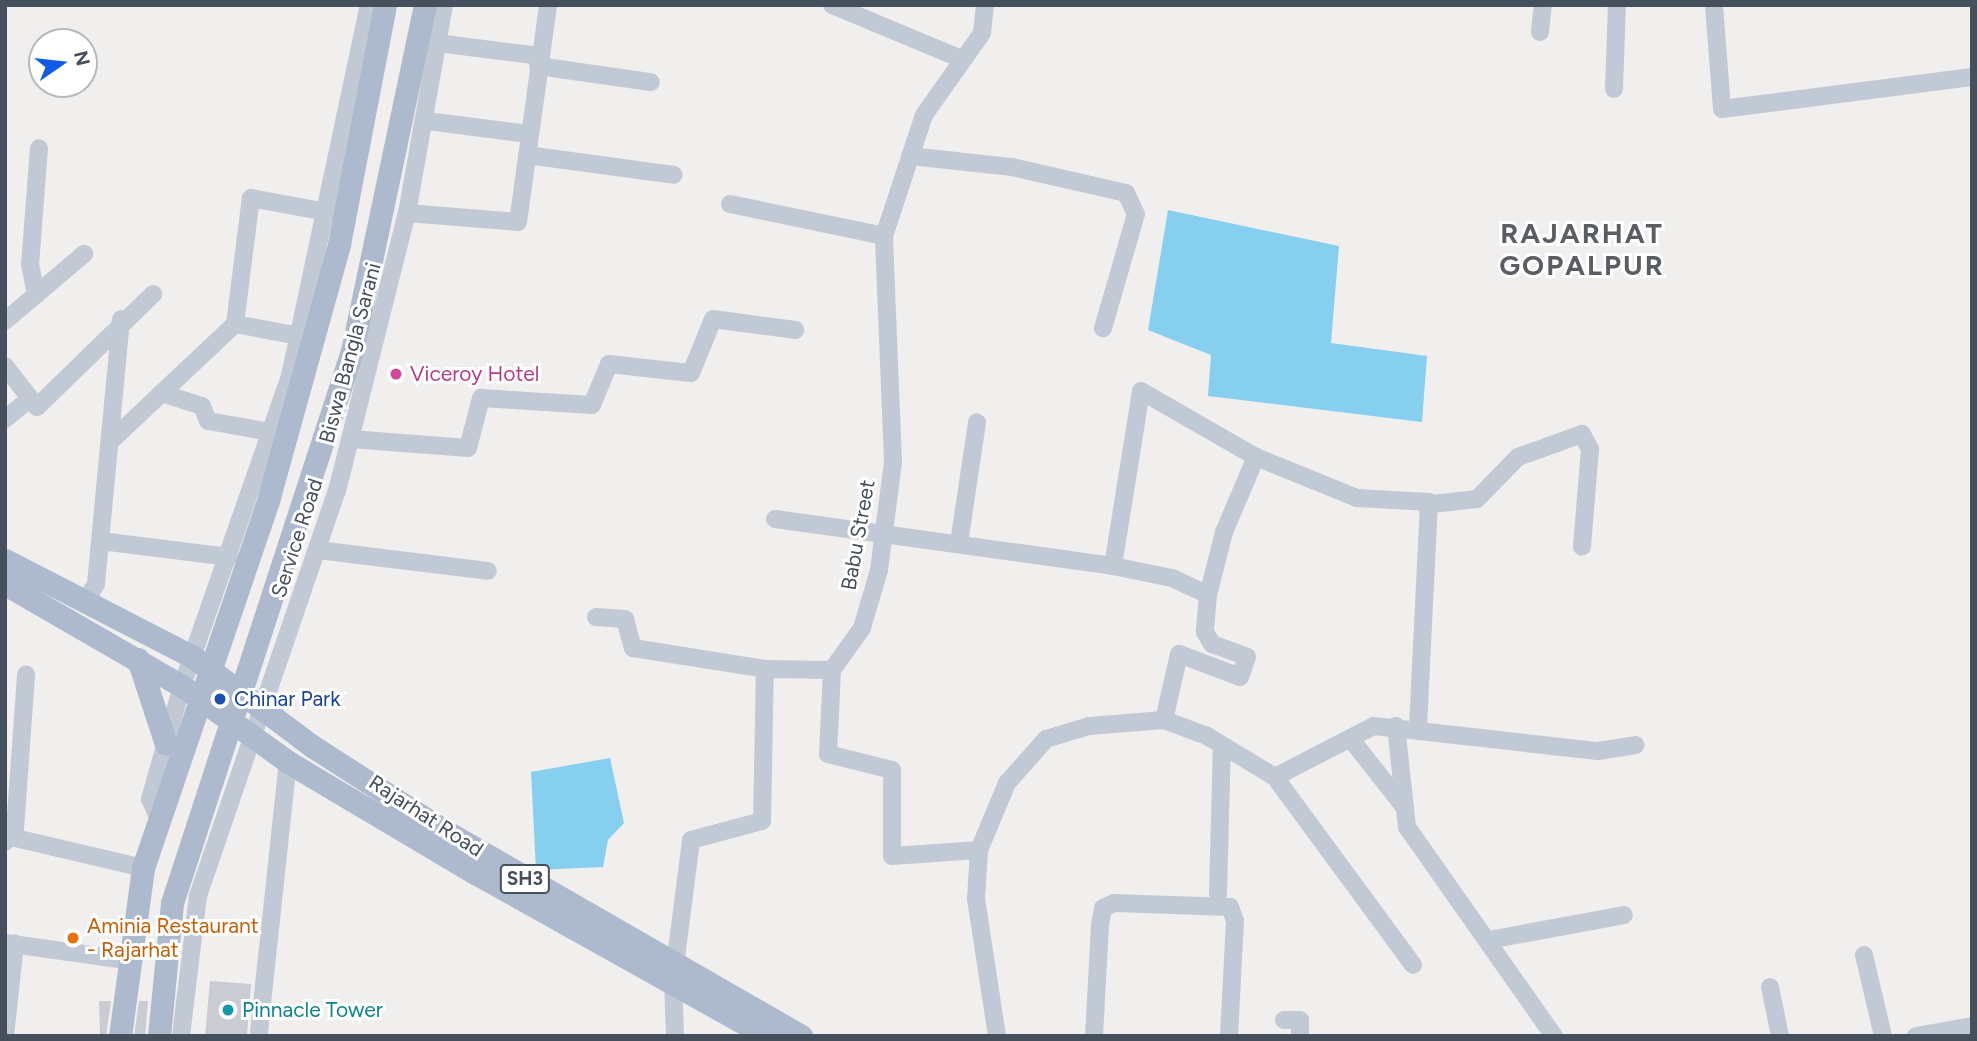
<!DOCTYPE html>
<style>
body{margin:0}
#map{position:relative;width:1977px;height:1041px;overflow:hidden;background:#f1eeee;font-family:Figtree,sans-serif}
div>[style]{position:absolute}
.water>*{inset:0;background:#86cfef}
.building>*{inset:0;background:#caccd4}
.minor>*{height:18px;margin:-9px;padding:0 9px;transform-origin:9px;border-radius:9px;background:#c1c9d4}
.major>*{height:23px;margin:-11.5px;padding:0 11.5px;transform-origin:11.5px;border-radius:11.5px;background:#adbace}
.dots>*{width:19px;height:19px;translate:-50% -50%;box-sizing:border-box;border:4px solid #fff;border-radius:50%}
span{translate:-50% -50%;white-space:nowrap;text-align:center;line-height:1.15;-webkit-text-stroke:6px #fff;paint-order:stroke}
.shield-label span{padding:2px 5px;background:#fff;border:2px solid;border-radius:5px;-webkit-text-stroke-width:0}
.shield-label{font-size:19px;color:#464f5c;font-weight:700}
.street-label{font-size:21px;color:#464f5c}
.hotel-label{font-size:21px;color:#b23c85}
.left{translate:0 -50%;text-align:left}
.transit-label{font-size:21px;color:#164399}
.food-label{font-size:21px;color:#c56008}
.culture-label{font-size:21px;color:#0d838f}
.district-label{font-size:28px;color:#5a5e63;font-weight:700;letter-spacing:2px}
.frame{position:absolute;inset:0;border:7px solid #464f5c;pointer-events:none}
.north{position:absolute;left:28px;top:28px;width:70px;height:70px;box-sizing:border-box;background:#fff;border:2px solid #b5b9be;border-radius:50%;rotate:76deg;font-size:19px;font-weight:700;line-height:28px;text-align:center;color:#464f5c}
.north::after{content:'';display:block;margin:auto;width:24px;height:32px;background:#125be7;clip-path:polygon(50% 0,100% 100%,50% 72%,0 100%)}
</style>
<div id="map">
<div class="water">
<i style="clip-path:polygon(1168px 210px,1339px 246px,1331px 343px,1427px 356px,1422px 422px,1208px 396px,1211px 355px,1148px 330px)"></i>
<i style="clip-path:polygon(610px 758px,624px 823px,608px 840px,603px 867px,536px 870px,531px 772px)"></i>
</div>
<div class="building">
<i style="clip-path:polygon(210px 981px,251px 984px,247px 1036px,205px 1036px)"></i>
<i style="clip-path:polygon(99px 1001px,111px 1001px,106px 1036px,100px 1036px)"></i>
<i style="clip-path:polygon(139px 1001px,148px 1001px,145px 1036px,134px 1036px)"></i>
</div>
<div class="minor">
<i style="left:832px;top:5px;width:141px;rotate:22.6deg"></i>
<i style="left:1714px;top:5px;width:104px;rotate:85.6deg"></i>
<i style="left:1722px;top:109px;width:252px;rotate:-7.3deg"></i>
<i style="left:1540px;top:32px;width:27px;rotate:-84deg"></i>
<i style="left:437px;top:43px;width:104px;rotate:7.2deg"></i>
<i style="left:538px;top:66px;width:114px;rotate:8.1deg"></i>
<i style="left:1614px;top:89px;width:84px;rotate:-88deg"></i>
<i style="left:427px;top:121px;width:103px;rotate:7.3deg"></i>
<i style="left:527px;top:155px;width:148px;rotate:7.7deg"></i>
<i style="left:910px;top:156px;width:103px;rotate:6.2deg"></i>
<i style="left:1012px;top:167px;width:117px;rotate:12.8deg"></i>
<i style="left:1126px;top:193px;width:23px;rotate:65deg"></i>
<i style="left:1136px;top:214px;width:119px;rotate:106.1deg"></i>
<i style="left:730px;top:204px;width:157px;rotate:11.7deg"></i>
<i style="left:407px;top:213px;width:111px;rotate:4.6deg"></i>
<i style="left:518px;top:222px;width:219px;rotate:-82.1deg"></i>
<i style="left:36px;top:295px;width:31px;rotate:-101deg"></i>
<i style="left:30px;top:265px;width:117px;rotate:-85.6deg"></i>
<i style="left:5px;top:321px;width:104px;rotate:-40.3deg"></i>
<i style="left:235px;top:324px;width:66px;rotate:10.5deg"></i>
<i style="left:5px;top:366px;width:52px;rotate:52deg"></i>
<i style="left:37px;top:407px;width:162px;rotate:-44.2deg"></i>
<i style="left:161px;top:393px;width:43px;rotate:17.6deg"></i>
<i style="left:202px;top:406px;width:16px;rotate:68deg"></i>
<i style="left:208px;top:421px;width:64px;rotate:9.9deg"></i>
<i style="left:5px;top:419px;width:32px;rotate:-39deg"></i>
<i style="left:113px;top:439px;width:168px;rotate:-43.3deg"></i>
<i style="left:235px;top:324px;width:127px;rotate:-82.8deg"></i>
<i style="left:251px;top:198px;width:87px;rotate:10.5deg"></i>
<i style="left:351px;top:439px;width:117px;rotate:4.4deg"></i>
<i style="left:468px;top:448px;width:52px;rotate:-75.4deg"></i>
<i style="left:481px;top:398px;width:111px;rotate:3.6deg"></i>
<i style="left:592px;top:405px;width:44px;rotate:-67.5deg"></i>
<i style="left:609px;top:364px;width:82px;rotate:6.3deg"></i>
<i style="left:691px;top:373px;width:58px;rotate:-67.8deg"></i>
<i style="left:713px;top:319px;width:83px;rotate:7.6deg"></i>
<i style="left:1432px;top:504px;width:45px;rotate:-6.3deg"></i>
<i style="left:1477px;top:499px;width:59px;rotate:-45.7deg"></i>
<i style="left:1518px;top:457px;width:68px;rotate:-19.8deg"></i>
<i style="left:1582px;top:434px;width:17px;rotate:62deg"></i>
<i style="left:1590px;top:449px;width:98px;rotate:94.7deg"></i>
<i style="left:775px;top:519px;width:341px;rotate:7.9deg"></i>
<i style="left:1113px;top:566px;width:60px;rotate:11.5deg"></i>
<i style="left:1172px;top:578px;width:40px;rotate:25deg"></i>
<i style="left:1208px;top:595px;width:37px;rotate:95deg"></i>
<i style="left:1205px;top:632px;width:14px;rotate:60deg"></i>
<i style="left:1212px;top:644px;width:37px;rotate:20deg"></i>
<i style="left:1247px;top:657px;width:21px;rotate:109deg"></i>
<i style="left:1240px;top:677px;width:65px;rotate:-159.3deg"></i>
<i style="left:1179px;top:654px;width:68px;rotate:102.8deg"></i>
<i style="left:101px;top:541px;width:129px;rotate:7.1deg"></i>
<i style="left:959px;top:543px;width:122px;rotate:-81.5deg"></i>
<i style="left:318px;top:550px;width:171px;rotate:7deg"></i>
<i style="left:1113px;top:566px;width:177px;rotate:-80.9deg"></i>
<i style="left:1141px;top:391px;width:133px;rotate:29.9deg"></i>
<i style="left:1208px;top:595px;width:65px;rotate:-75.7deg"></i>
<i style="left:1224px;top:532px;width:82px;rotate:-66.9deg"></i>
<i style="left:1256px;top:457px;width:109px;rotate:22.1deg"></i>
<i style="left:1357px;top:498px;width:72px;rotate:3.2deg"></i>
<i style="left:1429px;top:502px;width:227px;rotate:92.8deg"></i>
<i style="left:87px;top:599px;width:17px;rotate:-59deg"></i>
<i style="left:96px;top:584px;width:266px;rotate:-84.6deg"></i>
<i style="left:596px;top:617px;width:29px;rotate:4deg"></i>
<i style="left:625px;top:619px;width:30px;rotate:75deg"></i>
<i style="left:633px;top:648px;width:134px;rotate:9deg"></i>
<i style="left:832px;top:670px;width:84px;rotate:92.7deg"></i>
<i style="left:828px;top:754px;width:66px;rotate:14deg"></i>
<i style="left:892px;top:770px;width:86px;rotate:90deg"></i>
<i style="left:892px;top:856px;width:87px;rotate:-3.9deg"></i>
<i style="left:1396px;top:726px;width:102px;rotate:83.8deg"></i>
<i style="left:1407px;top:827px;width:256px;rotate:54.9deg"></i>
<i style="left:1350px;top:738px;width:89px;rotate:51.8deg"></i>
<i style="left:1275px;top:777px;width:233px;rotate:53.7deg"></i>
<i style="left:159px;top:819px;width:22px;rotate:-114deg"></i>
<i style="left:150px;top:799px;width:117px;rotate:-74.2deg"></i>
<i style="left:182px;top:686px;width:328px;rotate:-70.8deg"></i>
<i style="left:290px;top:376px;width:379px;rotate:-78deg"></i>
<i style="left:11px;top:837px;width:136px;rotate:13.2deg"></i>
<i style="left:5px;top:842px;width:16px;rotate:-52deg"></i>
<i style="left:15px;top:829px;width:155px;rotate:-85.9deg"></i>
<i style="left:1218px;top:894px;width:149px;rotate:-88.5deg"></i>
<i style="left:1489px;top:940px;width:137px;rotate:-10.5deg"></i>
<i style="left:5px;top:943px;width:122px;rotate:8deg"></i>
<i style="left:1864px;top:955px;width:83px;rotate:76.8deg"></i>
<i style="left:1770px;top:987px;width:50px;rotate:78.5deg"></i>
<i style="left:1284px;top:1020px;width:16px"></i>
<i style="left:1300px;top:1020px;width:16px;rotate:90deg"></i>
<i style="left:259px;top:1032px;width:272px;rotate:-83.9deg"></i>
<i style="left:5px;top:1036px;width:93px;rotate:-83.8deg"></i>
<i style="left:181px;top:1036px;width:141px;rotate:-83.1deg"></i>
<i style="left:198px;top:896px;width:428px;rotate:-71.1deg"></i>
<i style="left:337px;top:491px;width:287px;rotate:-75.9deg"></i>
<i style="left:407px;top:213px;width:211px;rotate:-79.9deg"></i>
<i style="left:675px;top:1036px;width:55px;rotate:-92.1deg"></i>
<i style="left:673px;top:981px;width:142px;rotate:-82.7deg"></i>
<i style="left:691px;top:840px;width:73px;rotate:-15deg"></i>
<i style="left:762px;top:821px;width:152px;rotate:-88.9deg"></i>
<i style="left:765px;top:669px;width:67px;rotate:0.9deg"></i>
<i style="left:832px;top:670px;width:52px;rotate:-54.5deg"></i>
<i style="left:862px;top:628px;width:60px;rotate:-73.7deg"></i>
<i style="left:879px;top:570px;width:109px;rotate:-82.6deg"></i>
<i style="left:893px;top:462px;width:226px;rotate:-92.3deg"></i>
<i style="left:884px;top:236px;width:127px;rotate:-71.7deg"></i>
<i style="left:924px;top:115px;width:100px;rotate:-54.7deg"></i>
<i style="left:982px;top:33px;width:28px;rotate:-84deg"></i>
<i style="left:997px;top:1036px;width:139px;rotate:-98.7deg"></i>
<i style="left:976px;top:899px;width:49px;rotate:-86.5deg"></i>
<i style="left:979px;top:850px;width:73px;rotate:-67.3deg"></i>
<i style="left:1007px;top:783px;width:59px;rotate:-48.4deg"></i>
<i style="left:1046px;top:739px;width:45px;rotate:-16.8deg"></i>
<i style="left:1089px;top:726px;width:75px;rotate:-4.6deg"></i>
<i style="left:1164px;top:720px;width:46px;rotate:20.4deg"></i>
<i style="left:1207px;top:736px;width:79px;rotate:31.1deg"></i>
<i style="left:1275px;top:777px;width:111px;rotate:-27.3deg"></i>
<i style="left:1374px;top:726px;width:225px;rotate:6.4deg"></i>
<i style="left:1598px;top:751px;width:38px;rotate:-9deg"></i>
<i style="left:1094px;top:1036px;width:112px;rotate:-86.9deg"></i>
<i style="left:1100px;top:924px;width:16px;rotate:-79deg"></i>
<i style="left:1103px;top:908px;width:12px;rotate:-24deg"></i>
<i style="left:1114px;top:903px;width:116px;rotate:2deg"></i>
<i style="left:1230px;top:907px;width:15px;rotate:70deg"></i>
<i style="left:1235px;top:921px;width:115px;rotate:93deg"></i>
<i style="left:1916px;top:1036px;width:57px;rotate:-10.1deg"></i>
</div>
<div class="major">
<i style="left:5px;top:560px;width:212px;rotate:27.3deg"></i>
<i style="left:193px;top:657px;width:149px;rotate:36.8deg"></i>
<i style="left:312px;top:746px;width:150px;rotate:32.7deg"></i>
<i style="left:438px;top:827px;width:419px;rotate:29.9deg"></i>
<i style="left:5px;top:584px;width:204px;rotate:30deg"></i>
<i style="left:182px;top:686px;width:130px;rotate:35.6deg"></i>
<i style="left:288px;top:762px;width:220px;rotate:30.7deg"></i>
<i style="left:477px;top:874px;width:332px;rotate:29.2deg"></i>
<i style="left:138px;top:659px;width:89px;rotate:71.8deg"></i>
<i style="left:120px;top:1036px;width:170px;rotate:-82.2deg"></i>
<i style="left:143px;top:868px;width:392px;rotate:-71.2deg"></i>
<i style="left:269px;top:497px;width:263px;rotate:-74.5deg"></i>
<i style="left:339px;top:244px;width:243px;rotate:-79.1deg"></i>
<i style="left:159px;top:1036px;width:134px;rotate:-84.4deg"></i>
<i style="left:172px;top:903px;width:581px;rotate:-71.94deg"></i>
<i style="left:352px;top:351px;width:354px;rotate:-78.1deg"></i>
</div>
<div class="dots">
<i style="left:396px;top:374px;background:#d1479c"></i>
<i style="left:220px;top:699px;background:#1a4fb4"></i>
<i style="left:73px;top:938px;background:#e8710a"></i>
<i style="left:228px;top:1010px;background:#0f9aa8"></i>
</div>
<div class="shield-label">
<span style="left:525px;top:879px">SH3</span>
</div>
<div class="street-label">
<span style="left:350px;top:353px;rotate:-75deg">Biswa Bangla Sarani</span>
<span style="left:858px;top:535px;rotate:-80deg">Babu Street</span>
<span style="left:297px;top:538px;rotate:-72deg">Service Road</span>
<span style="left:426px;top:816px;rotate:33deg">Rajarhat Road</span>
</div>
<div class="hotel-label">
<span class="left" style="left:410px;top:374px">Viceroy Hotel</span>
</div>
<div class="transit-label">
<span class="left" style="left:234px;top:699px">Chinar Park</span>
</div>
<div class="food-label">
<span class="left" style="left:87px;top:938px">Aminia Restaurant<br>- Rajarhat</span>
</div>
<div class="culture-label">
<span class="left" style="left:242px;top:1010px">Pinnacle Tower</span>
</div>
<div class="district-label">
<span style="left:1582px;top:249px">RAJARHAT<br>GOPALPUR</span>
</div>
<div class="frame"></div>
<div class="north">N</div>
</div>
